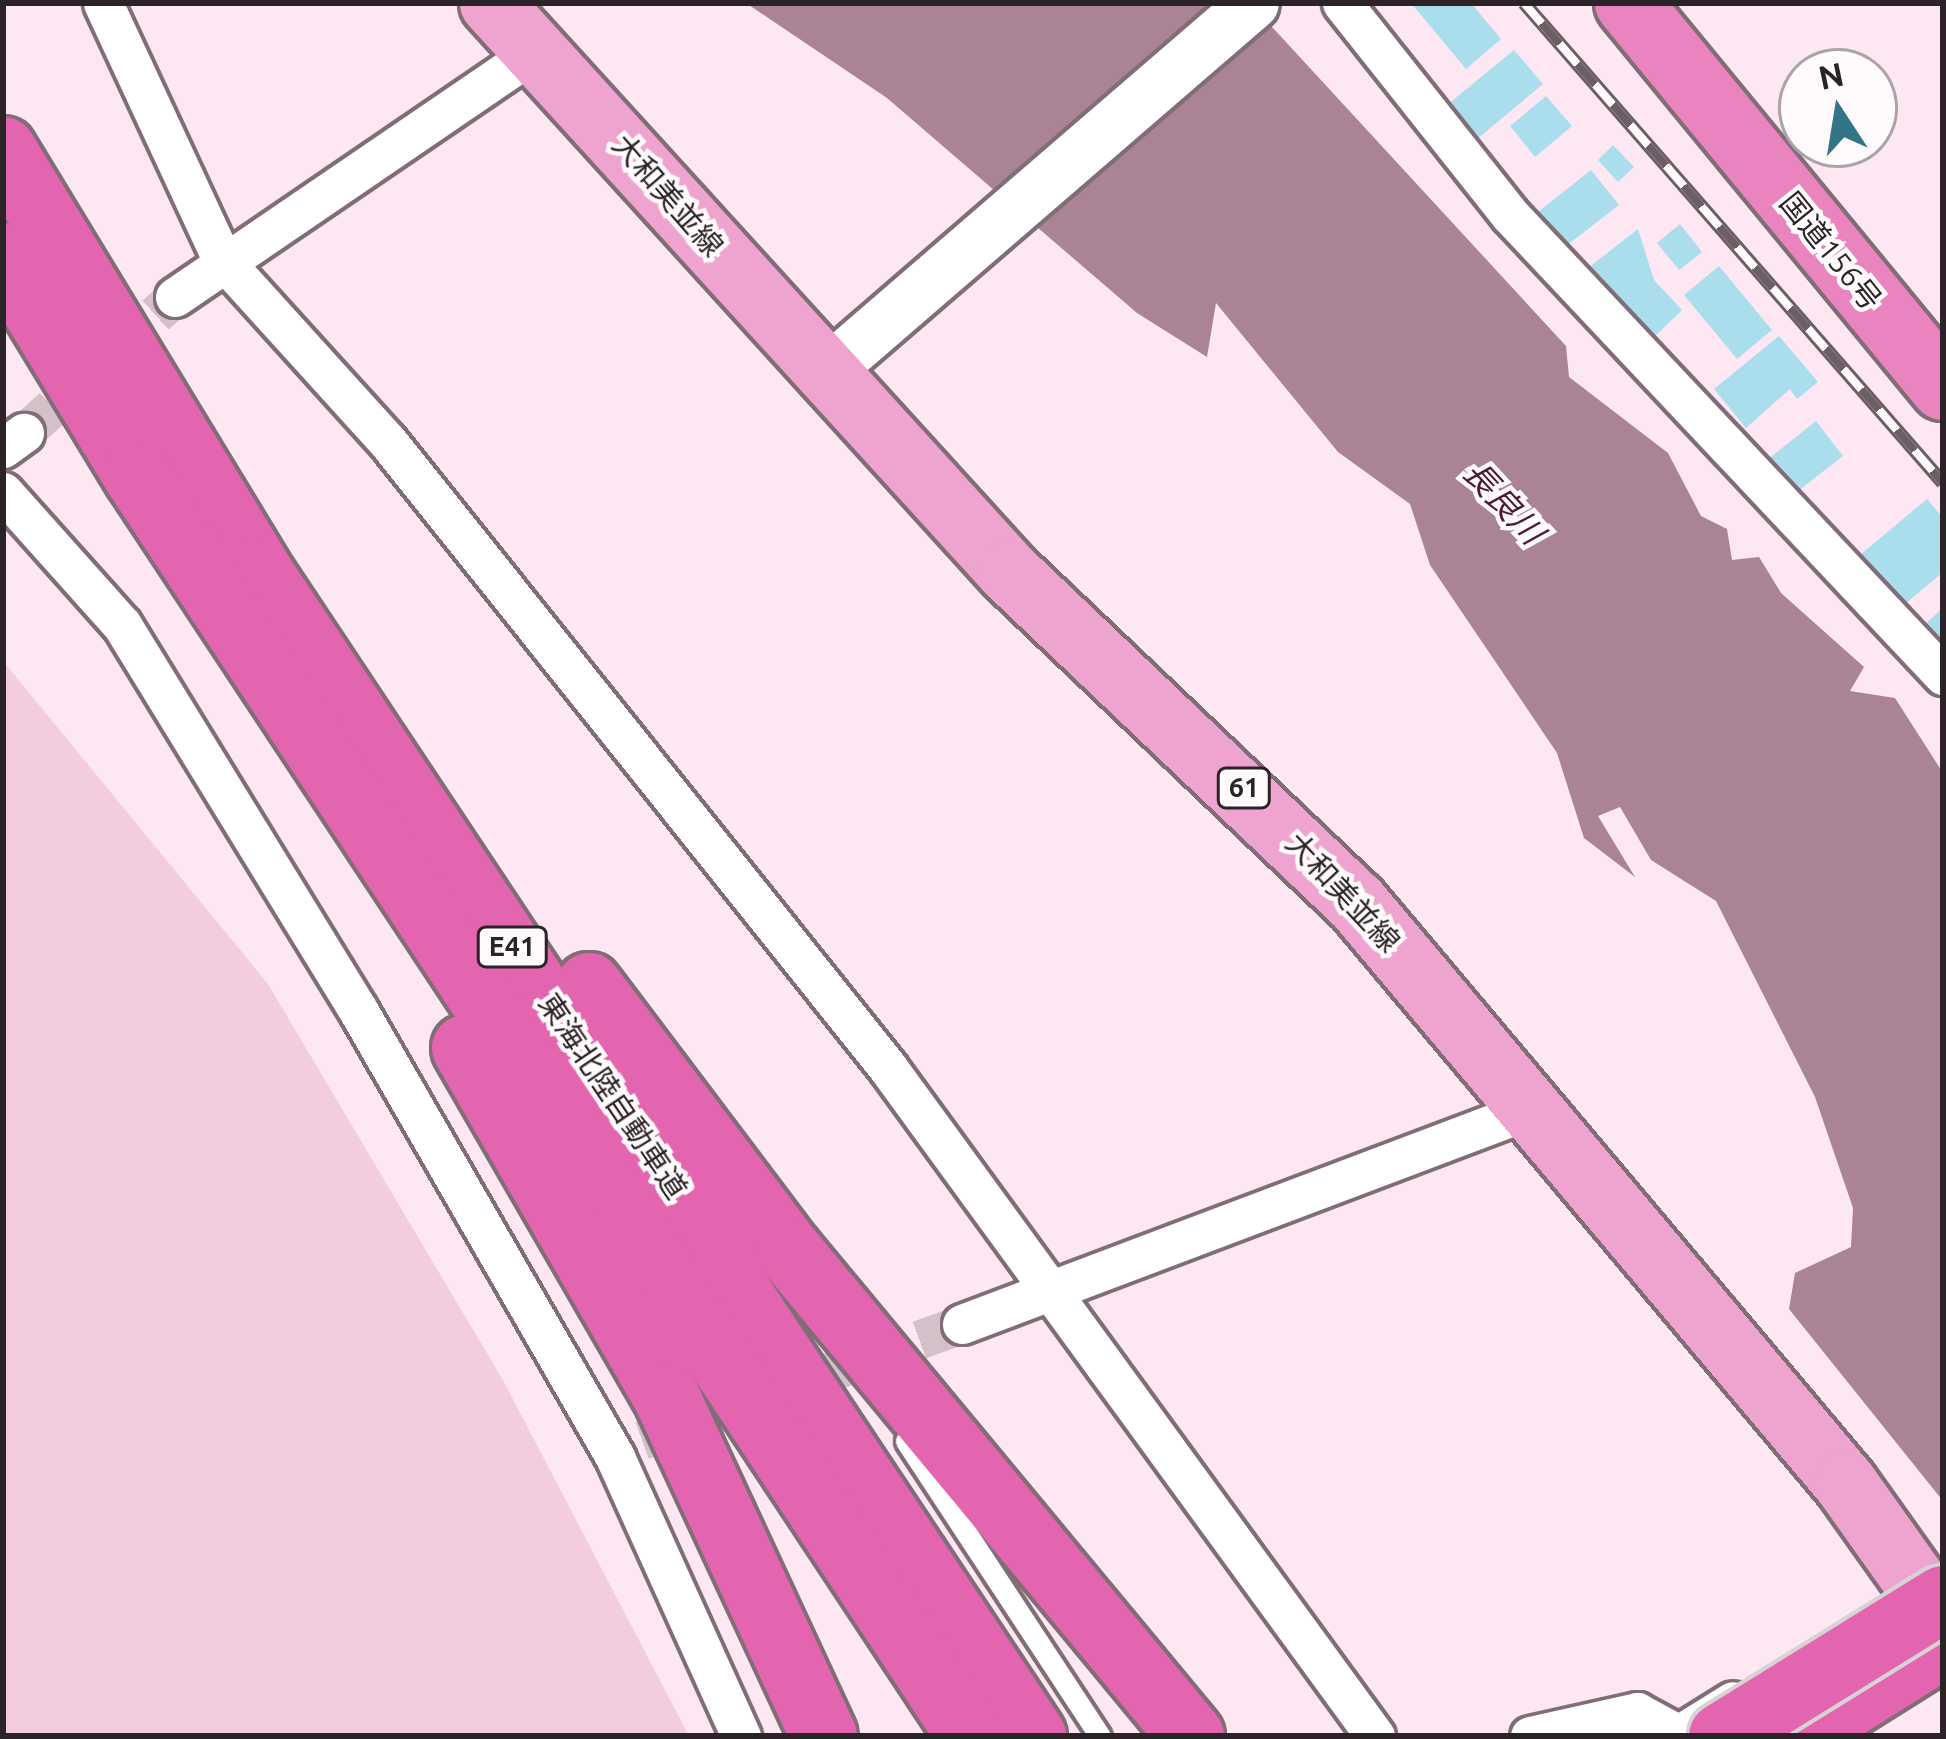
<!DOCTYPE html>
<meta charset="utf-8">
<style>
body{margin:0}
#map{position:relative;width:1946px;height:1739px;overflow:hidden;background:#fde7f2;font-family:Ubuntu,"Noto Sans JP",sans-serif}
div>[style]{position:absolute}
.green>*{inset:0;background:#f4cce0}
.water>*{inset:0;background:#ab8397}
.building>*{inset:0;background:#abdeed}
.minor-tunnel>*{height:39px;margin-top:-19.5px;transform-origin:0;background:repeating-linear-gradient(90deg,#d3c0c9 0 39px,transparent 0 59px)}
.roads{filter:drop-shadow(3px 0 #806d76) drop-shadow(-3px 0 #806d76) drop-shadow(0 3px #806d76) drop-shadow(0 -3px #806d76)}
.service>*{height:21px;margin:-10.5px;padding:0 10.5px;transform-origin:10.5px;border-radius:10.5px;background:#fff}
.minor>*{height:39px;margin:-19.5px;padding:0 19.5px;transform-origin:19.5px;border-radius:19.5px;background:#fff}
.tertiary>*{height:51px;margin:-25.5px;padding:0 25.5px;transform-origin:25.5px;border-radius:25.5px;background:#fff}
.primary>*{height:63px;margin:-31.5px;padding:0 31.5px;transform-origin:31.5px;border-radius:31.5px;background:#efa3cf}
.trunk>*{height:66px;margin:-33px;padding:0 33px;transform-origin:33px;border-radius:33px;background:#ea84bf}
.motorway>*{height:66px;margin:-33px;padding:0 33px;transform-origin:33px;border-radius:33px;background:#e465af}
.rail>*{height:14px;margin-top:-7px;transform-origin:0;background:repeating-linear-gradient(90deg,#fffafc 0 27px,#6b5f65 0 54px);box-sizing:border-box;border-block:3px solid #6b5f65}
.bridges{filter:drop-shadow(3px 0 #d5d3d4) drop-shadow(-3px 0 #d5d3d4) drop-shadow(0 3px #d5d3d4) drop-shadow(0 -3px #d5d3d4)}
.motorway-bridge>*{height:66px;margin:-33px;padding:0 33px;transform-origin:33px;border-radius:33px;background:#e465af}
span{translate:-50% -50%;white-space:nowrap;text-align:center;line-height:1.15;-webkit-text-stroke:9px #fffafc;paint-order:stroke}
.shield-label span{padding:3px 9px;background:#fffafc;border:3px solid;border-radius:9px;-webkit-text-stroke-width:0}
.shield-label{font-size:27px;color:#2b2327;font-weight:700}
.street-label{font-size:30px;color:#2b2327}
.water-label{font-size:33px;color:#4c1937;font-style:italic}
.frame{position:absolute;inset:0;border:6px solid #2b2327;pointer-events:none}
.north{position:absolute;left:1778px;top:48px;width:120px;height:120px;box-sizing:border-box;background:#fffafc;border:3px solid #aaa4a7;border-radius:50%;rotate:348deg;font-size:33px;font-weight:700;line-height:48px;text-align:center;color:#2b2327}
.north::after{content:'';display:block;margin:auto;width:42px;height:54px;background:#337587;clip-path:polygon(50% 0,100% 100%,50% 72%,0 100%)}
</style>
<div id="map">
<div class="green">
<i style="clip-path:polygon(3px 661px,268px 984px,504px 1382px,689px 1736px,3px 1736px)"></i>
</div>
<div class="water">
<i style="clip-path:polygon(746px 3px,1250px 3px,1566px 346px,1569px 377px,1668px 453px,1701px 516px,1727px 529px,1732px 560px,1759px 557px,1781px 593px,1864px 667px,1850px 691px,1895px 698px,1943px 773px,1943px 1501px,1789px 1309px,1795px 1273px,1851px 1247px,1853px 1208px,1815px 1097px,1716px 901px,1651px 860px,1620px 807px,1598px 816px,1635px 877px,1584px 838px,1557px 753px,1430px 565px,1410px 504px,1338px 452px,1216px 303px,1207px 357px,1137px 313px,887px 98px)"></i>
</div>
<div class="building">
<i style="clip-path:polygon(1411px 3px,1471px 3px,1501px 39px,1466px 69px)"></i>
<i style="clip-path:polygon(1514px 50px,1543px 84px,1471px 144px,1442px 109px)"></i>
<i style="clip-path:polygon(1546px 96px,1572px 126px,1535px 157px,1510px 126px)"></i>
<i style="clip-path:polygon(1613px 145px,1634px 167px,1618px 182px,1598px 160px)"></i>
<i style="clip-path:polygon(1591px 170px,1619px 205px,1566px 246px,1539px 211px)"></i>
<i style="clip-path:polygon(1680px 224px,1702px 252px,1679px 270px,1657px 243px)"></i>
<i style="clip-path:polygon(1638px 229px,1654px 280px,1682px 310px,1649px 342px,1583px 272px)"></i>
<i style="clip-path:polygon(1719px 266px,1772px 330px,1737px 359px,1684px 295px)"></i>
<i style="clip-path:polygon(1779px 336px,1818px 382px,1797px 399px,1790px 389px,1746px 428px,1714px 389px)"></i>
<i style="clip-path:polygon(1816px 421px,1843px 456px,1794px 494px,1767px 460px)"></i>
<i style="clip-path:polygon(1927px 499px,1943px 518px,1943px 572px,1904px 605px,1860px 555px)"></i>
<i style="clip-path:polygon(1943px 608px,1943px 644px,1924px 625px)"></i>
</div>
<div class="minor-tunnel">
<i style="left:24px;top:433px;width:203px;rotate:-42deg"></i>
<i style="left:642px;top:1440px;width:340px;rotate:-19.9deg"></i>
</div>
<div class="roads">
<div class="service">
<i style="left:906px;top:1441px;width:353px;rotate:56.7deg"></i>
</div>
<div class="minor">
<i style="left:103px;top:3px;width:282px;rotate:65.1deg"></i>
<i style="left:222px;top:259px;width:247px;rotate:47.8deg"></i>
<i style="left:388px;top:442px;width:801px;rotate:51.38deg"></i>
<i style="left:888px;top:1068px;width:827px;rotate:53.91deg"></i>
<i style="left:1342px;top:3px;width:270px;rotate:51.6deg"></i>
<i style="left:1510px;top:215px;width:632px;rotate:46.73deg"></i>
<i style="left:175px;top:297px;width:438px;rotate:-34.3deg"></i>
<i style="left:3px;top:448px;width:26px;rotate:-36deg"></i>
<i style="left:3px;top:492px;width:178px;rotate:48.2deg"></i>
<i style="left:122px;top:625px;width:452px;rotate:58.5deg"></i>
<i style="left:358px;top:1010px;width:516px;rotate:60.1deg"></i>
<i style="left:615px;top:1457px;width:306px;rotate:65.7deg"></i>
<i style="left:962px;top:1324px;width:611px;rotate:-20.69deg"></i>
<i style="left:1680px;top:1734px;width:62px;rotate:-31.9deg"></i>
<i style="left:1530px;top:1736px;width:110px;rotate:-12.6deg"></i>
<i style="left:1637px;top:1712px;width:50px;rotate:28.6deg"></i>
</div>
<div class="tertiary">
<i style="left:822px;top:375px;width:569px;rotate:-40.8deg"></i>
</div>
<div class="primary">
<i style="left:491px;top:3px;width:769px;rotate:47.69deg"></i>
<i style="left:1009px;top:572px;width:477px;rotate:43.6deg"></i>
<i style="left:1355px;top:901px;width:761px;rotate:49.91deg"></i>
<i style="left:1845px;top:1483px;width:169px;rotate:54.6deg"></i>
</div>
<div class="trunk">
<i style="left:1628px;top:3px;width:497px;rotate:50.6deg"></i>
</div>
<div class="motorway">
<i style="left:3px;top:150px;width:491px;rotate:58.7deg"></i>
<i style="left:258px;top:570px;width:1400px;rotate:56.39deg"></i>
<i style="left:3px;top:256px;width:258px;rotate:58.7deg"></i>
<i style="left:137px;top:476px;width:1510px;rotate:56.53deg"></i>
<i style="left:589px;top:986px;width:332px;rotate:53deg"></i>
<i style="left:789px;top:1251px;width:630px;rotate:50.35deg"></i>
<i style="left:465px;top:1048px;width:406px;rotate:60deg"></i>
<i style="left:668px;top:1400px;width:370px;rotate:65.1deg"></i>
<i style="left:1798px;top:1736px;width:171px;rotate:-32.1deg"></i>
</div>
</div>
<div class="rail">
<i style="left:1524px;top:3px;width:637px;rotate:48.88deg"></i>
</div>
<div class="bridges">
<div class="motorway-bridge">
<i style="left:1722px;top:1736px;width:260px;rotate:-31.8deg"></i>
</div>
</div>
<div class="shield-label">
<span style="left:1244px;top:788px">61</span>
<span style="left:512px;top:947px">E41</span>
</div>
<div class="street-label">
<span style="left:668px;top:195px;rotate:49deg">大和美並線</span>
<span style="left:1831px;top:251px;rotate:51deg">国道156号</span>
<span style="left:1343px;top:892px;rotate:47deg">大和美並線</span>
<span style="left:613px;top:1096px;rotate:56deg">東海北陸自動車道</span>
</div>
<div class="water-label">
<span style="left:1504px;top:502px;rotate:47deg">長良川</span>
</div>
<div class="frame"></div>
<div class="north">N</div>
</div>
